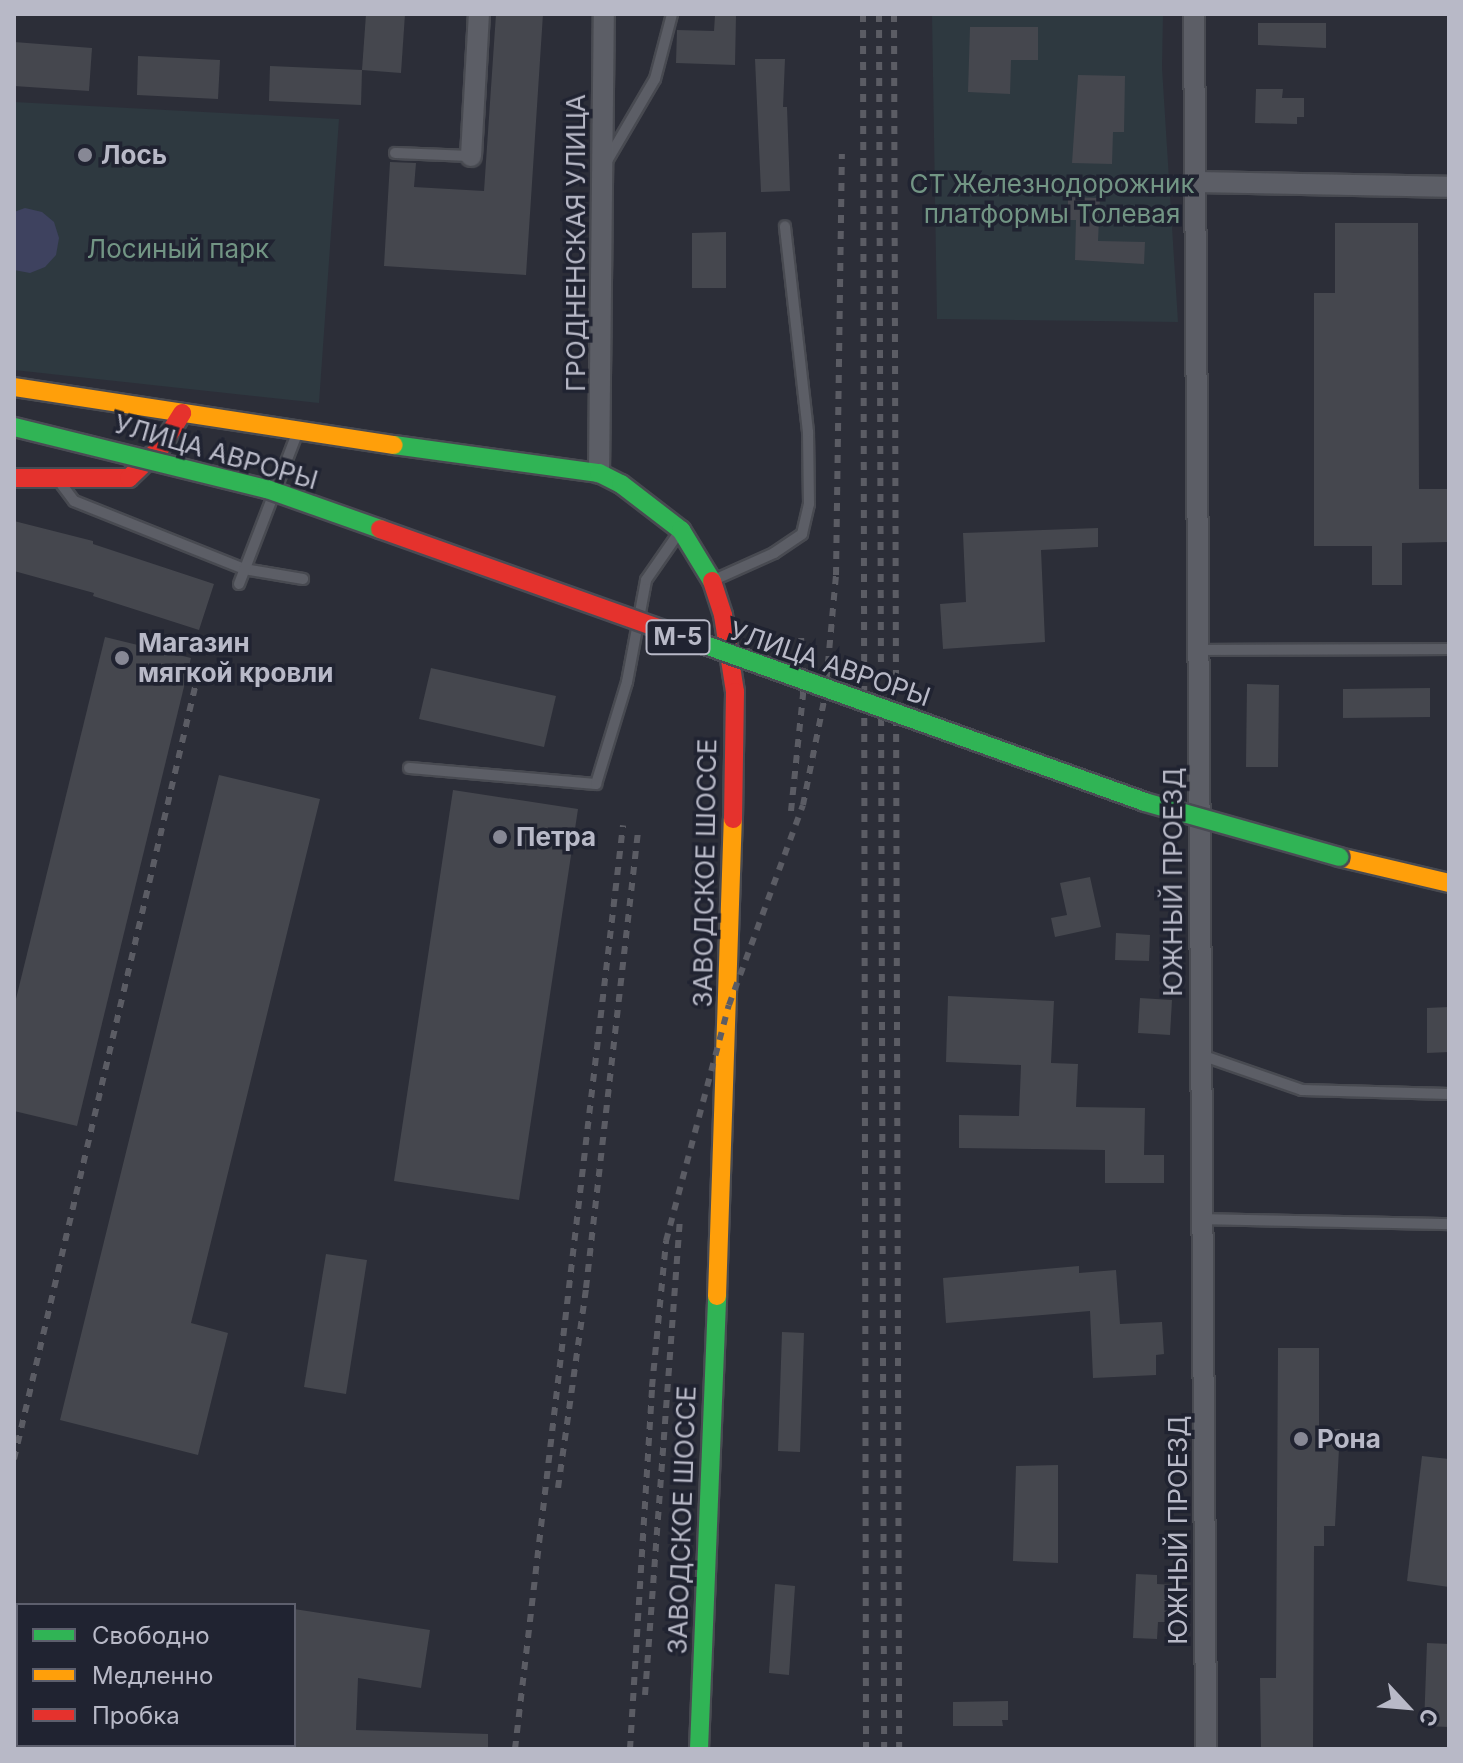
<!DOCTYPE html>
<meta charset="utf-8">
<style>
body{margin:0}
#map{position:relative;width:1463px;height:1763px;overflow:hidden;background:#2c2e38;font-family:Inter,sans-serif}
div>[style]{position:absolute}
.green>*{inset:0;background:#2e3940}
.water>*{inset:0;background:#3e425f}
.building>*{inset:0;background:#45474e}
.roads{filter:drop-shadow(2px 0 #484a51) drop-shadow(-2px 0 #484a51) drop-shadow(0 2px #484a51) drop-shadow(0 -2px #484a51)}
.lane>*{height:10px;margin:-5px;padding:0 5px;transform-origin:5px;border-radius:5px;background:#5c5e66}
.street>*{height:20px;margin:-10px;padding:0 10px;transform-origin:10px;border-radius:10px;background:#5c5e66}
.fast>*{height:18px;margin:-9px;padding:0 9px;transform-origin:9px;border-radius:9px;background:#30b455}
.slow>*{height:18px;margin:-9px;padding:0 9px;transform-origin:9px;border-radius:9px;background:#ff9f0a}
.jam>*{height:18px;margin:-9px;padding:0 9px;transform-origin:9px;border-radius:9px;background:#e5322d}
.rail>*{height:6px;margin-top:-3px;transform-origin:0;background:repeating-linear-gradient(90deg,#5b5c64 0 8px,transparent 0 16px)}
.bridges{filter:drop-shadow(2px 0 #4a4b54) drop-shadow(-2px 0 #4a4b54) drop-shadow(0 2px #4a4b54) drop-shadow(0 -2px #4a4b54)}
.fast-bridge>*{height:18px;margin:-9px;padding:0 9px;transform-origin:9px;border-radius:9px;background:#30b455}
.jam-bridge>*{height:18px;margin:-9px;padding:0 9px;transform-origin:9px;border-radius:9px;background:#e5322d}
.dots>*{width:22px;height:22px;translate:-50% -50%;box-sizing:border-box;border:4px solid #202331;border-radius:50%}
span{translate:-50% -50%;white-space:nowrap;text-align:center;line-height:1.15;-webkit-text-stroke:7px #202331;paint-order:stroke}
.shield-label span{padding:2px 6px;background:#202331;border:2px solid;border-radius:6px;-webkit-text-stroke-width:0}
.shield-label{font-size:24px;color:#b8b9c7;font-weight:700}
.poi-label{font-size:26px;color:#b8b9c7;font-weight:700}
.left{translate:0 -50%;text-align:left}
.park-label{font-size:26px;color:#729584}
.street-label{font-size:26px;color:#b8b9c7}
.frame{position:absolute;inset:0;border:16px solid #b8b9c7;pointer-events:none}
.legend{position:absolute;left:16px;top:1603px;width:280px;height:144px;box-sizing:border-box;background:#202331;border:2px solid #5d5f6d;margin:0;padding:10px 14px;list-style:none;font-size:24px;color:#b8b9c7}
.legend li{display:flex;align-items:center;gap:16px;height:40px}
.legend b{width:40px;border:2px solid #5d5f6d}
.north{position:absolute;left:1367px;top:1667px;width:80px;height:80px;-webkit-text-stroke:6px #202331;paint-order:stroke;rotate:116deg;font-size:22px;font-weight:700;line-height:32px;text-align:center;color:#b8b9c7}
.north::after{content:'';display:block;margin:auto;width:28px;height:36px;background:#b8b9c7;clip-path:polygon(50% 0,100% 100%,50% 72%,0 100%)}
</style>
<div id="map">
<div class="green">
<i style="clip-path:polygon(932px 14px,1163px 14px,1162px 68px,1178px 322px,937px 319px)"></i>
<i style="clip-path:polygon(14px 102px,339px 119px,319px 403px,14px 370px)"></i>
</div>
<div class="water">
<i style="clip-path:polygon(25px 208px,42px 212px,54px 222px,59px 238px,56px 255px,45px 267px,30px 273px,14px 270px,14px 212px)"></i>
</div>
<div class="building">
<i style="clip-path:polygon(366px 14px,405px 14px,401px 73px,362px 70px)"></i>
<i style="clip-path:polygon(496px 14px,543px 14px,526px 275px,384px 266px,390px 162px,416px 163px,414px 187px,484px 191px)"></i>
<i style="clip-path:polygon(715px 15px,736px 15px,735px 65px,676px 63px,677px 30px,714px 31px)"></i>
<i style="clip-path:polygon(1258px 23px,1326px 23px,1326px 48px,1258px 45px)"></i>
<i style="clip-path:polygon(970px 27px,1038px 27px,1038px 60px,1011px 60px,1010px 94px,968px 92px)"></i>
<i style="clip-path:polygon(14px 42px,92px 48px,89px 91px,14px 86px)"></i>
<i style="clip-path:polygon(138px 56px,220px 60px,218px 99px,137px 95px)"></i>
<i style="clip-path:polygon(755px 59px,785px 59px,783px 107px,787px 107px,790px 191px,761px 192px)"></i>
<i style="clip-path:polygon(270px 66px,362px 70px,361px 105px,269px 101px)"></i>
<i style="clip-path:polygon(1078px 75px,1125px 76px,1124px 132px,1113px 132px,1112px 164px,1072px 163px)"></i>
<i style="clip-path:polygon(1256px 89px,1283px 89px,1282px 98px,1304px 98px,1304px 117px,1297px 117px,1297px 124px,1255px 123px)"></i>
<i style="clip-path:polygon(1068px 197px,1100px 198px,1098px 241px,1145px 242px,1144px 264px,1075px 260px,1076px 220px,1068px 220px)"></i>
<i style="clip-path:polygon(1335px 223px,1418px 223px,1419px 489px,1449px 489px,1449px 542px,1402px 543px,1402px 585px,1372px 585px,1372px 546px,1314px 546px,1314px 293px,1335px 293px)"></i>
<i style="clip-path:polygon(726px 232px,726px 288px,692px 288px,692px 233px)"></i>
<i style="clip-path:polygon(14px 521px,93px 541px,93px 544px,214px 584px,199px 630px,93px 596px,94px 593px,14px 571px)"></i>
<i style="clip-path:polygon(1098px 528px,1098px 547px,1041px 550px,1045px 642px,943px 649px,940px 604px,966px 602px,963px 533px)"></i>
<i style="clip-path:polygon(105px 637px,191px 658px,77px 1126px,14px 1111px,14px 1007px)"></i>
<i style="clip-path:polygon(431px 668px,556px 696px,544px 747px,419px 719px)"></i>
<i style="clip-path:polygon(1247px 684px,1279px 685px,1278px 767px,1246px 767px)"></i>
<i style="clip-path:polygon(1430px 688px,1430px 717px,1343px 718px,1343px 689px)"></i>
<i style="clip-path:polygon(219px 775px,320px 799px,191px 1323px,228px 1333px,198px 1455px,60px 1420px)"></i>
<i style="clip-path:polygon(453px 790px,578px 809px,519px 1200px,394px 1181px)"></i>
<i style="clip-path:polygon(1090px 877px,1101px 927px,1055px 937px,1051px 918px,1067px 915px,1060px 883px)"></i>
<i style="clip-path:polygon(1116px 933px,1150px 935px,1149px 961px,1115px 960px)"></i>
<i style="clip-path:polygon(948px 996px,1054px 1001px,1051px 1063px,1078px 1064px,1076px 1107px,1145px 1108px,1144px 1155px,1164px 1155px,1164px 1183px,1105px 1183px,1105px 1150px,959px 1148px,959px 1115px,1019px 1116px,1021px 1065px,946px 1062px)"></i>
<i style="clip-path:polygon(1140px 998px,1172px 1000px,1170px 1035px,1138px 1033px)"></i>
<i style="clip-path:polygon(1449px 1007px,1449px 1052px,1427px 1053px,1427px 1008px)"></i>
<i style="clip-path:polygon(326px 1254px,367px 1260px,346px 1394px,304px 1387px)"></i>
<i style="clip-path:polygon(1079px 1266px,1079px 1273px,1116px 1270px,1120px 1324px,1162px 1322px,1164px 1354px,1156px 1355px,1156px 1375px,1093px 1378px,1090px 1311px,946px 1323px,943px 1278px)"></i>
<i style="clip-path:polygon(782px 1332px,804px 1333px,800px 1452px,778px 1451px)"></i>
<i style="clip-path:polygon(1278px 1348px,1319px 1348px,1319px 1429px,1340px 1429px,1335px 1526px,1324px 1526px,1324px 1546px,1314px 1546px,1313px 1749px,1261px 1749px,1260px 1678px,1276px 1678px)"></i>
<i style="clip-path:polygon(1422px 1456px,1449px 1459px,1449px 1587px,1407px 1581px)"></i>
<i style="clip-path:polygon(1058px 1465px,1058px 1563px,1013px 1561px,1016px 1466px)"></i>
<i style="clip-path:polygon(1136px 1574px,1157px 1575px,1157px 1584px,1174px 1585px,1173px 1622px,1158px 1622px,1157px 1639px,1133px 1638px)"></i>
<i style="clip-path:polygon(775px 1584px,795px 1586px,789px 1675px,769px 1673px)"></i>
<i style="clip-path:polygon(294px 1609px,430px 1630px,421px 1688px,358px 1678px,356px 1730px,488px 1734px,488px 1749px,294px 1749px)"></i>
<i style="clip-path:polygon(1427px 1643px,1449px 1644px,1449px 1727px,1424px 1726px)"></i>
<i style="clip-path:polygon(1008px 1701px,1008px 1720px,1002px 1720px,1003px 1726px,953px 1726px,953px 1702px)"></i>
</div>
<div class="roads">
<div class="lane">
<i style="left:395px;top:153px;width:76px;rotate:2.3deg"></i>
<i style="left:607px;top:161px;width:95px;rotate:-59.7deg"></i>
<i style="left:655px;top:79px;width:67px;rotate:-75.3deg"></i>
<i style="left:62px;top:485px;width:20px;rotate:53deg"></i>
<i style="left:74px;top:501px;width:183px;rotate:21.8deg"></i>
<i style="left:244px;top:569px;width:60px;rotate:9.6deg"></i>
<i style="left:714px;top:580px;width:66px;rotate:-24.2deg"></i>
<i style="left:774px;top:553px;width:34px;rotate:-34deg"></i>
<i style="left:802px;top:534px;width:31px;rotate:-77deg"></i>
<i style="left:809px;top:504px;width:72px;rotate:-90.8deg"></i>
<i style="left:808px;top:432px;width:207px;rotate:-96.4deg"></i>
<i style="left:239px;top:584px;width:159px;rotate:-68.9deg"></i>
<i style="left:1197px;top:650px;width:252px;rotate:-0.2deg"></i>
<i style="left:409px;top:768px;width:188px;rotate:4.9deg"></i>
<i style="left:596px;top:784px;width:107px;rotate:-73.1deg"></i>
<i style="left:627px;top:682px;width:104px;rotate:-79.4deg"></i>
<i style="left:646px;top:580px;width:56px;rotate:-55.2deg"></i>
<i style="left:1201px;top:1055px;width:107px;rotate:19.1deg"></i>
<i style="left:1302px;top:1090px;width:147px;rotate:1.6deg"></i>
<i style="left:1202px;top:1219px;width:247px;rotate:1.2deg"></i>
</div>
<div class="street">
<i style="left:1194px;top:14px;width:1735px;rotate:89.6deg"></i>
<i style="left:471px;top:156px;width:142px;rotate:-86.8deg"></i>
<i style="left:1193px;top:182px;width:256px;rotate:1.1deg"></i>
<i style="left:599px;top:473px;width:459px;rotate:-89.4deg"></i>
</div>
<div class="fast">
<i style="left:394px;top:445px;width:207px;rotate:7.8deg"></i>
<i style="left:599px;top:473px;width:25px;rotate:27deg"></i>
<i style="left:621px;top:484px;width:76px;rotate:37.5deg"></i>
<i style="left:681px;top:530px;width:60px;rotate:58.7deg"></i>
<i style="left:699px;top:1749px;width:453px;rotate:-87.7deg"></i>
</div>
<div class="slow">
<i style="left:14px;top:387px;width:384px;rotate:8.7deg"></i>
<i style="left:1339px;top:857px;width:113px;rotate:13.3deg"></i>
<i style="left:717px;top:1296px;width:477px;rotate:-88.1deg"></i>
</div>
<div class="jam">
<i style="left:14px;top:478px;width:115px"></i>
<i style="left:129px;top:478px;width:45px;rotate:-44.1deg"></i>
<i style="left:161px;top:447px;width:40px;rotate:-58deg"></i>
<i style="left:712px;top:581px;width:36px;rotate:72deg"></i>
<i style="left:723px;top:615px;width:78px;rotate:81.1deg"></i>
<i style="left:735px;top:692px;width:127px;rotate:90.9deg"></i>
</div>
</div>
<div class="rail">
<i style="left:863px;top:14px;width:1735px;rotate:89.9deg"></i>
<i style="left:879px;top:14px;width:1735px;rotate:89.83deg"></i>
<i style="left:894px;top:14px;width:1735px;rotate:89.83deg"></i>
<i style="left:791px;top:811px;width:118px;rotate:-84.1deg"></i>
<i style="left:803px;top:694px;width:59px;rotate:-91.9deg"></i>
<i style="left:14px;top:1459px;width:815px;rotate:-76.8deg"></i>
<i style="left:558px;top:1488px;width:202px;rotate:-82deg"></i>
<i style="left:586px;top:1288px;width:462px;rotate:-83.5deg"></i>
<i style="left:645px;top:1695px;width:479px;rotate:-85.8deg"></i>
<i style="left:515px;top:1749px;width:930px;rotate:-83.33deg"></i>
<i style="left:630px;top:1749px;width:363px;rotate:-86.5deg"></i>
<i style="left:652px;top:1387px;width:147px;rotate:-84.5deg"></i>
<i style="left:666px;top:1241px;width:244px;rotate:-75.1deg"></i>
<i style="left:729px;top:1005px;width:213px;rotate:-69.7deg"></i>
<i style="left:803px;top:805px;width:111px;rotate:-78.6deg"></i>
<i style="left:825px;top:696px;width:121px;rotate:-84.8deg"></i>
<i style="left:836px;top:575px;width:421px;rotate:-89.2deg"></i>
</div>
<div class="bridges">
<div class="fast-bridge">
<i style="left:14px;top:427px;width:260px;rotate:13.8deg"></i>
<i style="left:267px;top:489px;width:120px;rotate:19.5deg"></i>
<i style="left:669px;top:632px;width:505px;rotate:19.65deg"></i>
<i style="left:1145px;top:802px;width:202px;rotate:15.8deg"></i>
</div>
<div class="jam-bridge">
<i style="left:380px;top:529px;width:307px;rotate:19.6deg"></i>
</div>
</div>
<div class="dots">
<i style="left:85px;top:155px;background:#878895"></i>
<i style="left:122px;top:658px;background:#878895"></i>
<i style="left:500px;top:837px;background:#878895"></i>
<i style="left:1301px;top:1439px;background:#878895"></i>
</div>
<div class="shield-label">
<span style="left:678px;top:637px">М-5</span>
</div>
<div class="poi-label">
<span class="left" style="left:101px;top:155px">Лось</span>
<span class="left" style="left:138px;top:658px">Магазин<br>мягкой кровли</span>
<span class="left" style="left:516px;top:837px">Петра</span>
<span class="left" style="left:1317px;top:1439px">Рона</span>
</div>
<div class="park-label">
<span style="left:1052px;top:199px">СТ Железнодорожник<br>платформы Толевая</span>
<span style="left:178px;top:249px">Лосиный парк</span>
</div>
<div class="street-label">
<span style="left:576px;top:243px;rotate:-90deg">ГРОДНЕНСКАЯ УЛИЦА</span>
<span style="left:216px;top:452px;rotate:16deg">УЛИЦА АВРОРЫ</span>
<span style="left:830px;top:664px;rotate:19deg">УЛИЦА АВРОРЫ</span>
<span style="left:705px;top:873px;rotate:-89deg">ЗАВОДСКОЕ ШОССЕ</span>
<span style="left:1173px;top:882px;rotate:-90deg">ЮЖНЫЙ ПРОЕЗД</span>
<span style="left:682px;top:1520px;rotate:-88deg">ЗАВОДСКОЕ ШОССЕ</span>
<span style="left:1178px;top:1530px;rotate:-90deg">ЮЖНЫЙ ПРОЕЗД</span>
</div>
<div class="frame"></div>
<ul class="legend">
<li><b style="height:10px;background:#30b455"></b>Свободно</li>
<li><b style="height:10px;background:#ff9f0a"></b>Медленно</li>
<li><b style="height:10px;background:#e5322d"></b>Пробка</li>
</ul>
<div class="north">С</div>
</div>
